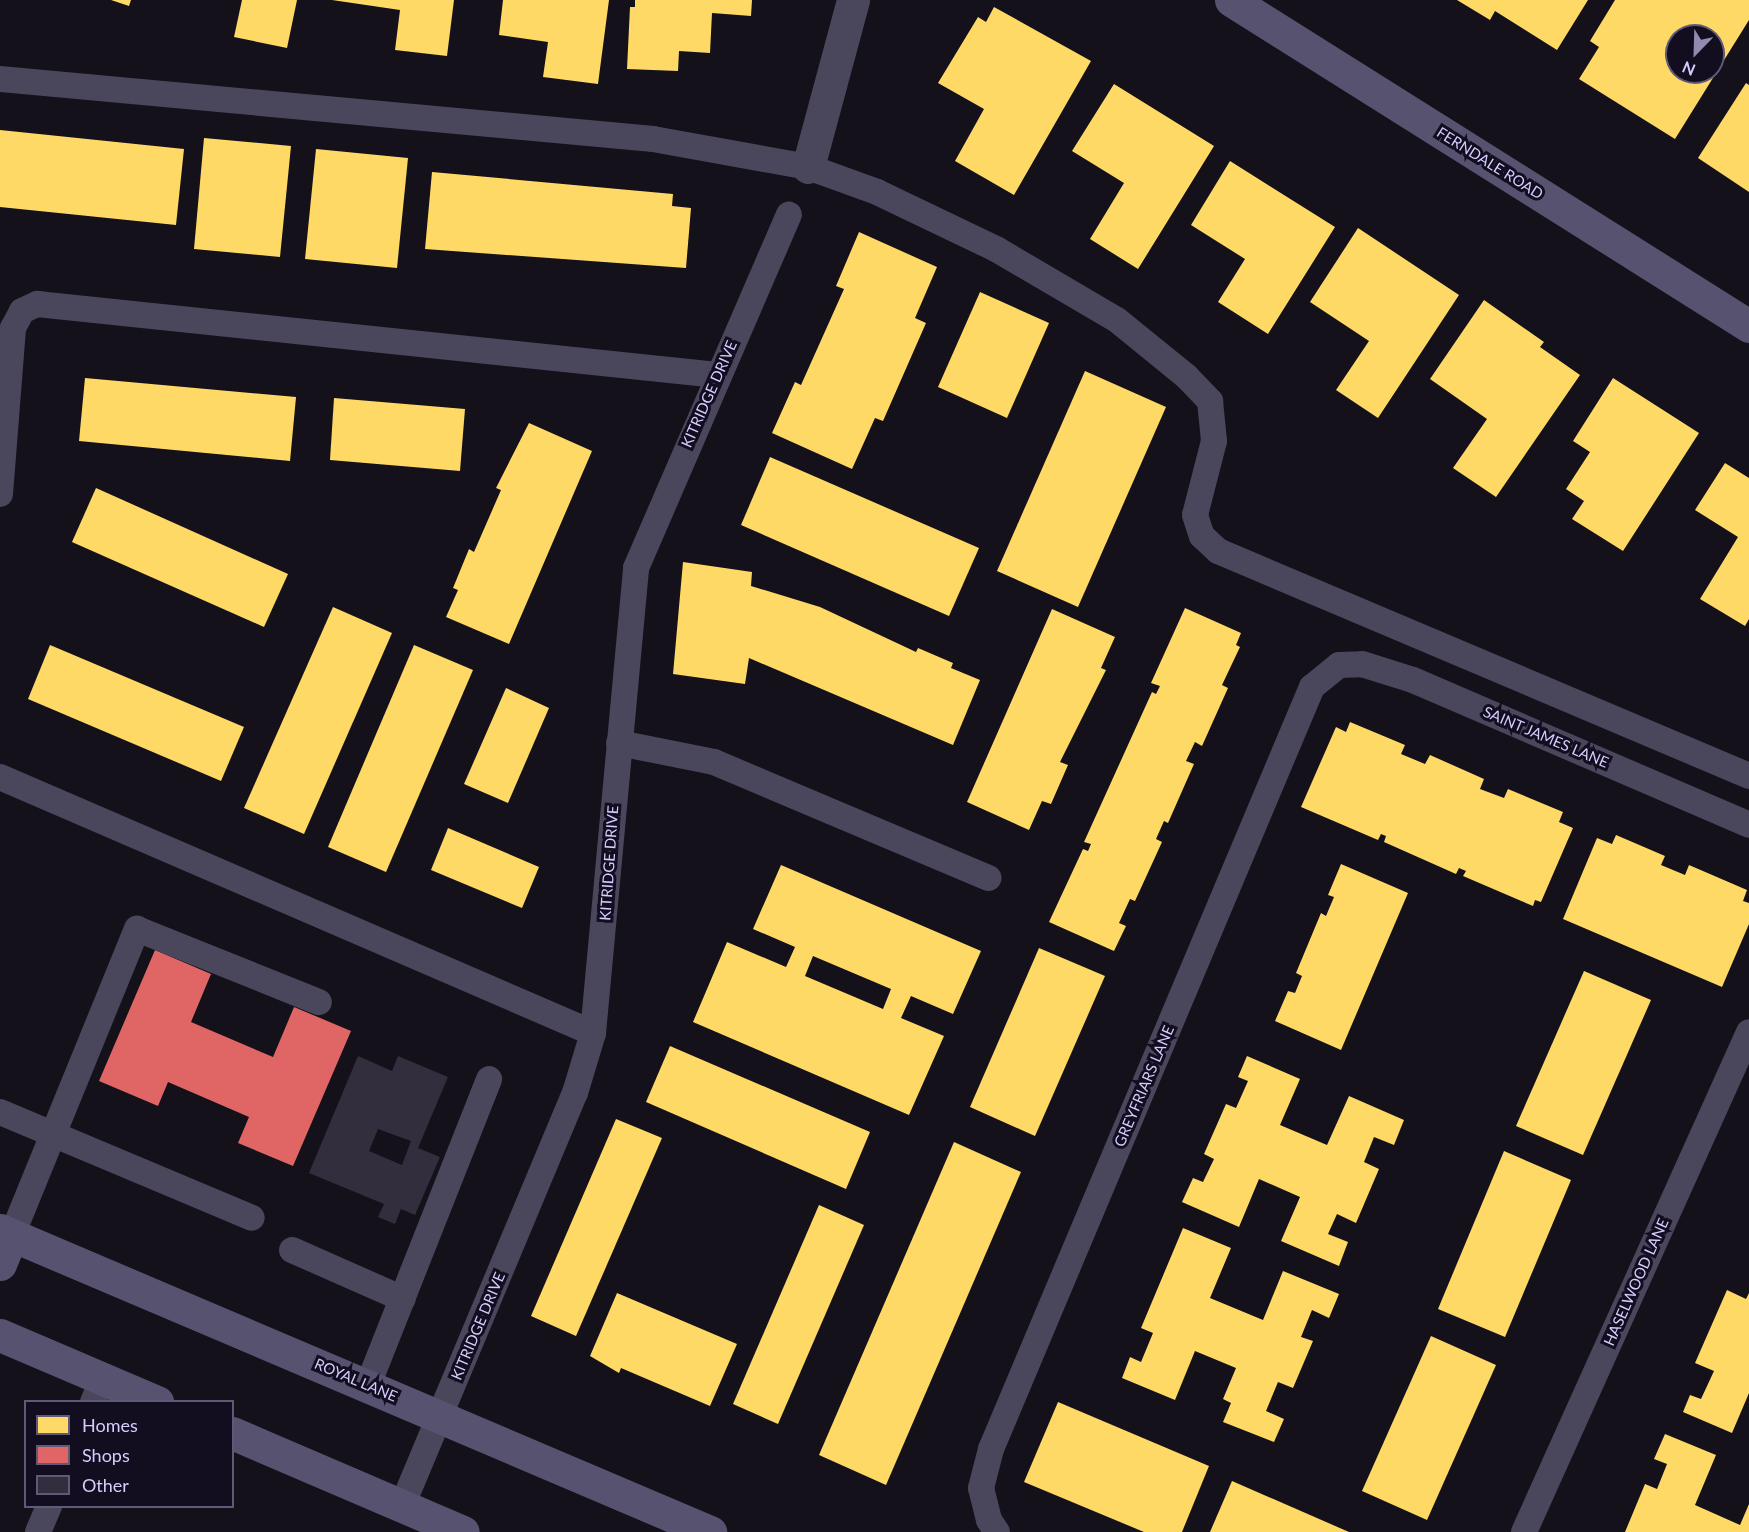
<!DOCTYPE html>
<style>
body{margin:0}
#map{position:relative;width:1749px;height:1532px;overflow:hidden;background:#14111b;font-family:Lato,sans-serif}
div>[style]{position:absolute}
.homes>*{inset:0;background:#ffd966}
.shops>*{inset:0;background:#e06666}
.building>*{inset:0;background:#322e3d}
.lane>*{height:26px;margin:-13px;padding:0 13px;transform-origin:13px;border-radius:13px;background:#4a465c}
.street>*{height:33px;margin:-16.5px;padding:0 16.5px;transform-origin:16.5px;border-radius:16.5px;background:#4a465c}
.secondary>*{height:33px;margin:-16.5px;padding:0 16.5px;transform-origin:16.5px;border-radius:16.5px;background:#57526f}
span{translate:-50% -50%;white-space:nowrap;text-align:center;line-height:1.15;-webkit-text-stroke:6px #120d1f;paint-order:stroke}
.street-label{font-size:15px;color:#d7ccfe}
.legend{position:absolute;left:24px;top:1400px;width:210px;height:108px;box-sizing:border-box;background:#120d1f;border:2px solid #615978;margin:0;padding:8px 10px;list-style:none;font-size:18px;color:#d7ccfe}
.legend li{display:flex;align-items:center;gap:12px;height:30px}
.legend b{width:30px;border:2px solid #615978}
.north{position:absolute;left:1665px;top:24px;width:60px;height:60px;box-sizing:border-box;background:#120d1f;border:2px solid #615978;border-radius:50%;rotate:203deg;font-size:16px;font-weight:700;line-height:24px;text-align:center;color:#d7ccfe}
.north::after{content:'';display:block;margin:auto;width:21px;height:27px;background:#938baf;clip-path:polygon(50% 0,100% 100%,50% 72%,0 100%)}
</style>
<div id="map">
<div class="homes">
<i style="clip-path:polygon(111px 0,131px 0,129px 6px)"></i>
<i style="clip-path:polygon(242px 0,297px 0,287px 48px,234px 37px)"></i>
<i style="clip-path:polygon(332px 0,454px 0,447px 56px,395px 50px,400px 10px)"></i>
<i style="clip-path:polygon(503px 0,609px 0,598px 84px,543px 77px,548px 42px,499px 35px)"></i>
<i style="clip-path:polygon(635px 0,752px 0,751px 16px,712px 13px,710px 53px,679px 51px,678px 71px,627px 69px,630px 7px,635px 7px)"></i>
<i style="clip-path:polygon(1457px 0,1588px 0,1557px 50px,1495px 11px,1490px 20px)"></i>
<i style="clip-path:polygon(evenodd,1615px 0,1749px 0,1749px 20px,1675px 139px,1579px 79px,1599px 47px,1590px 41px,1615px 0,1677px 36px,1713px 36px,1713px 72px,1677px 72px,1677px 36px)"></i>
<i style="clip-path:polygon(994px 7px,1091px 61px,1014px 195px,955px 161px,984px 109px,938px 83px,978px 17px,986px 22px)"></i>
<i style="clip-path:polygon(1746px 83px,1749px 85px,1749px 192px,1698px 158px)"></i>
<i style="clip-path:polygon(1114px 84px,1214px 146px,1138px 269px,1090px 239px,1124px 183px,1072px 151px)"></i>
<i style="clip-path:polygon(0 130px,184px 149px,176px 225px,0 207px)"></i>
<i style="clip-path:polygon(204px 138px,291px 146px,280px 257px,194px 249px)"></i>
<i style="clip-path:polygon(316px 149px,408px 158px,397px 268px,305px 259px)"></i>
<i style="clip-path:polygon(1230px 161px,1335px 227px,1268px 334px,1218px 302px,1245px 259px,1191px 225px)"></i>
<i style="clip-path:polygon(432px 172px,673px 194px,672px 206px,691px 208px,686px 268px,425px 249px)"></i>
<i style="clip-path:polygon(1358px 228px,1459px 295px,1378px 418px,1336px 390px,1369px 341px,1310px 302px)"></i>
<i style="clip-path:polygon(859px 232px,937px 267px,915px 318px,926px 323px,883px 421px,875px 418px,852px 469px,772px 433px,795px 382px,801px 385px,844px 289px,836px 286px)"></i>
<i style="clip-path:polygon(980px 292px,1049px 323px,1007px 418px,938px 387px)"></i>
<i style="clip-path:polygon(1484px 300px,1544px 342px,1540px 347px,1580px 375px,1496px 497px,1453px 468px,1487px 419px,1430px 379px)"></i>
<i style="clip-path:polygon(1085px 371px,1166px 407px,1078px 607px,997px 571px)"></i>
<i style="clip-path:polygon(85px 378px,296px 397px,290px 461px,79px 441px)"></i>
<i style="clip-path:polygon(1613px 378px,1699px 433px,1623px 551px,1572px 519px,1584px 501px,1566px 489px,1590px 452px,1573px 441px)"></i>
<i style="clip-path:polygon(334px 398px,465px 409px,460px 471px,330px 460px)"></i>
<i style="clip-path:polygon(529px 423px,592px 451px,509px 644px,446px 617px,458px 590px,453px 588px,469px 549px,474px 552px,501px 490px,496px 488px)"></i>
<i style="clip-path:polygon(770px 457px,979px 548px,949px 616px,741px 525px)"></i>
<i style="clip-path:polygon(1725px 463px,1749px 478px,1749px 619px,1745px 626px,1700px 599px,1738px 537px,1695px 510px)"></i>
<i style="clip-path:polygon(96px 488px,288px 574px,264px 627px,72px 542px)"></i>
<i style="clip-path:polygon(683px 562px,752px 572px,751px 586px,820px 607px,916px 652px,918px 648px,953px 663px,951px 668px,980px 680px,953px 745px,749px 658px,745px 684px,673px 674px)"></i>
<i style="clip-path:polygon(333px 607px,392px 633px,304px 834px,244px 808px)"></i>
<i style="clip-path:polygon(1185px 608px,1241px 633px,1236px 645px,1240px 647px,1222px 685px,1228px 688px,1202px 746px,1195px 742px,1186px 761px,1194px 764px,1168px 823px,1164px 821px,1156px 839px,1162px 842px,1135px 901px,1130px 899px,1119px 923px,1126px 926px,1114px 951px,1049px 922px,1083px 849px,1088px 851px,1091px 844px,1084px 842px,1152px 692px,1156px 694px,1160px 686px,1151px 683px)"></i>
<i style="clip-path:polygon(1052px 609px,1115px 637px,1101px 668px,1106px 670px,1060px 762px,1068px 765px,1051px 804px,1042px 801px,1029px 830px,967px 802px)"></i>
<i style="clip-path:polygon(50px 645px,244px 727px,221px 781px,28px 699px)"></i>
<i style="clip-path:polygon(414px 645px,473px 670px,386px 872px,328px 847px)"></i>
<i style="clip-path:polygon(506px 688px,549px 708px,508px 803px,464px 784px)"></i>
<i style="clip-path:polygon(1350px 722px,1405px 745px,1401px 754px,1425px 764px,1430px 755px,1484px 779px,1480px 789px,1504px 798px,1508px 789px,1563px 812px,1559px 822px,1573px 828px,1541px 902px,1535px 900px,1533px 906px,1463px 876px,1466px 871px,1459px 868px,1456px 874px,1384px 842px,1386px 836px,1381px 834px,1378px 840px,1301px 807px,1336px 727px,1346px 732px)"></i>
<i style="clip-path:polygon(448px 828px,539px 867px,522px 908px,431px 870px)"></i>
<i style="clip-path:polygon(1616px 835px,1665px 856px,1661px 865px,1685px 875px,1689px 865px,1747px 890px,1743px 901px,1749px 903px,1749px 924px,1722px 987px,1563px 919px,1597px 838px,1612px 844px)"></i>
<i style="clip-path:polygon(1341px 864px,1408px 893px,1341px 1050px,1275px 1021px,1288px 991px,1295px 993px,1302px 976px,1296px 973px,1321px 913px,1326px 916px,1334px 897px,1328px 895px)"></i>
<i style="clip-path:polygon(evenodd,781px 865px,981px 951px,953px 1014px,911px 996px,901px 1018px,944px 1036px,909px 1115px,693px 1022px,727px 942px,786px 967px,795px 947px,753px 929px,781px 865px,813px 956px,891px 989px,883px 1009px,805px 976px,813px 956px)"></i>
<i style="clip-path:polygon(1039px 948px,1105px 976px,1035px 1136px,970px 1107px)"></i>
<i style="clip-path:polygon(1584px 971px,1651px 1000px,1583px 1155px,1516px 1126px)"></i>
<i style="clip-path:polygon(670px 1046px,870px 1132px,846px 1189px,646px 1102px)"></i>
<i style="clip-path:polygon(1247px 1056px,1300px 1079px,1280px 1125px,1327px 1145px,1349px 1096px,1404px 1120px,1394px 1145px,1374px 1137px,1364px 1162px,1379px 1169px,1356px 1223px,1337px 1214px,1328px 1234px,1348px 1242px,1339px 1266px,1281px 1241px,1300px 1197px,1259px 1179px,1239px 1227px,1182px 1202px,1193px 1178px,1203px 1182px,1214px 1159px,1204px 1154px,1226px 1104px,1236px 1108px,1248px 1081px,1238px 1077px)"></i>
<i style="clip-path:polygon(616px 1119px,662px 1138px,576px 1336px,531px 1316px)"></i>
<i style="clip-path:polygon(954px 1142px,1021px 1172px,886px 1485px,819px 1455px)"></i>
<i style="clip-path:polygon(1504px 1151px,1571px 1180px,1505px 1337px,1438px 1309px)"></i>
<i style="clip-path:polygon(819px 1205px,864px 1225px,778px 1424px,733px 1404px)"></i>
<i style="clip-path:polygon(1183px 1228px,1231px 1248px,1210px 1298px,1263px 1320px,1283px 1271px,1339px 1294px,1329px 1318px,1312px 1310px,1301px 1337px,1313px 1341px,1293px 1388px,1278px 1382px,1266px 1411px,1284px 1419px,1274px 1442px,1223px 1422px,1231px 1403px,1223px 1399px,1236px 1368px,1195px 1351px,1175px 1400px,1122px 1378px,1130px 1357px,1141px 1362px,1153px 1333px,1141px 1328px)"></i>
<i style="clip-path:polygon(1727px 1290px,1746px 1299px,1749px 1293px,1749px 1393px,1732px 1433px,1683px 1412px,1690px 1395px,1701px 1399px,1714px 1371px,1695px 1363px)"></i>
<i style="clip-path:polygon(617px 1293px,737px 1344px,710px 1406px,621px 1368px,619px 1373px,590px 1356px)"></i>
<i style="clip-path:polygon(1431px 1336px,1496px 1365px,1427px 1520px,1362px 1491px)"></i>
<i style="clip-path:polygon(1058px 1402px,1209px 1466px,1182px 1532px,1144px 1532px,1024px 1482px)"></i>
<i style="clip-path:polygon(1665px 1434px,1716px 1455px,1695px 1505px,1740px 1525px,1749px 1504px,1749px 1532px,1625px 1532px,1645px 1484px,1657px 1489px,1667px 1464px,1654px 1459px)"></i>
<i style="clip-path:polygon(1232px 1481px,1349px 1532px,1210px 1532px)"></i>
</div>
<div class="shops">
<i style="clip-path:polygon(155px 950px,211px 974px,191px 1022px,273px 1057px,294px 1007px,351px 1031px,293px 1166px,238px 1143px,249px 1117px,168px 1082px,158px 1106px,99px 1081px)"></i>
</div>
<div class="building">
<i style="clip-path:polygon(evenodd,358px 1056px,392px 1071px,398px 1056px,448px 1077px,418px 1148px,440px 1157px,415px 1215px,401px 1209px,395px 1224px,378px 1217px,384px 1204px,309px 1173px,358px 1056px,378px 1129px,411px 1141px,402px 1165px,369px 1151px,378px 1129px)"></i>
</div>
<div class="lane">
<i style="left:0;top:79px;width:656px;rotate:5.25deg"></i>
<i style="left:653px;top:139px;width:158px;rotate:10.2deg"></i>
<i style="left:808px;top:167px;width:73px;rotate:19.9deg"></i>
<i style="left:877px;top:192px;width:132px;rotate:25.6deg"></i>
<i style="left:996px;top:249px;width:140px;rotate:30.4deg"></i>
<i style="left:1117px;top:320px;width:89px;rotate:39.1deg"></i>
<i style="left:1186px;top:376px;width:35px;rotate:46deg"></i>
<i style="left:1210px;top:401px;width:40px;rotate:84.3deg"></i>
<i style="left:1214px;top:441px;width:76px;rotate:104.4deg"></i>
<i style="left:1195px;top:515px;width:22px;rotate:72deg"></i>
<i style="left:1202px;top:536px;width:22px;rotate:43deg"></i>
<i style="left:1218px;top:551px;width:577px;rotate:22.96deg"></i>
<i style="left:0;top:494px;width:167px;rotate:-85.5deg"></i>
<i style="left:13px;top:328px;width:19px;rotate:-62deg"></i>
<i style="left:22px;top:311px;width:17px;rotate:-25deg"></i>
<i style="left:37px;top:304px;width:684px;rotate:5.96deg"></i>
<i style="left:619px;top:743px;width:97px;rotate:11.3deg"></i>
<i style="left:714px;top:762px;width:298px;rotate:22.9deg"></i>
<i style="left:0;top:777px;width:646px;rotate:23.35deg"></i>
<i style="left:0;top:1112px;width:273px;rotate:22.8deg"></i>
<i style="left:12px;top:1235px;width:331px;rotate:-67.8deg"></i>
<i style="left:137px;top:929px;width:196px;rotate:21.9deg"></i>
<i style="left:292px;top:1250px;width:121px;rotate:23.8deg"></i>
<i style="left:368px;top:1385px;width:329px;rotate:-68.4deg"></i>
<i style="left:93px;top:1402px;width:26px;rotate:-67deg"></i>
<i style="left:402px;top:1506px;width:448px;rotate:-67.3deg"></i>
<i style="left:575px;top:1093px;width:63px;rotate:-73.3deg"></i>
<i style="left:593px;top:1033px;width:467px;rotate:-84.7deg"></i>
<i style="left:636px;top:568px;width:385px;rotate:-66.6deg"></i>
<i style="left:38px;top:1532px;width:28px;rotate:-67deg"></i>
<i style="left:997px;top:1532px;width:14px;rotate:-124deg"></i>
<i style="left:989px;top:1520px;width:33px;rotate:-104deg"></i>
<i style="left:981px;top:1488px;width:40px;rotate:-75.6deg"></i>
<i style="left:991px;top:1449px;width:827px;rotate:-67.16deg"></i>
<i style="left:1312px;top:687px;width:35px;rotate:-39deg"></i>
<i style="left:1339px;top:665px;width:23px;rotate:-2deg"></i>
<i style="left:1362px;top:664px;width:53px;rotate:17.4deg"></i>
<i style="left:1413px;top:680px;width:366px;rotate:23.3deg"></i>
<i style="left:1524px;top:1532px;width:548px;rotate:-65.77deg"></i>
</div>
<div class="street">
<i style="left:808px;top:167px;width:173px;rotate:-74.9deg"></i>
</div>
<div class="secondary">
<i style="left:1231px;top:0;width:612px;rotate:32.18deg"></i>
<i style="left:0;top:1230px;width:772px;rotate:23.04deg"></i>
<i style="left:0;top:1264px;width:31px;rotate:-68deg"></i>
<i style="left:0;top:1335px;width:171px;rotate:23.1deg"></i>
<i style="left:232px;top:1433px;width:251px;rotate:23.2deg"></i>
</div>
<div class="street-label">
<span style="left:1490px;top:163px;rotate:32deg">FERNDALE ROAD</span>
<span style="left:709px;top:394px;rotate:-66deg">KITRIDGE DRIVE</span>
<span style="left:1546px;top:737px;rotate:23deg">SAINT JAMES LANE</span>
<span style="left:609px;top:863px;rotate:-86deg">KITRIDGE DRIVE</span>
<span style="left:1144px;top:1086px;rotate:-67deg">GREYFRIARS LANE</span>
<span style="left:1636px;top:1282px;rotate:-66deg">HASELWOOD LANE</span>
<span style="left:478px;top:1326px;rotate:-67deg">KITRIDGE DRIVE</span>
<span style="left:356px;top:1380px;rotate:23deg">ROYAL LANE</span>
</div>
<ul class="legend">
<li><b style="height:16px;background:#ffd966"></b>Homes</li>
<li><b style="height:16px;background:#e06666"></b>Shops</li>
<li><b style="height:16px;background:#322e3d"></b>Other</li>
</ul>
<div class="north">N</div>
</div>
